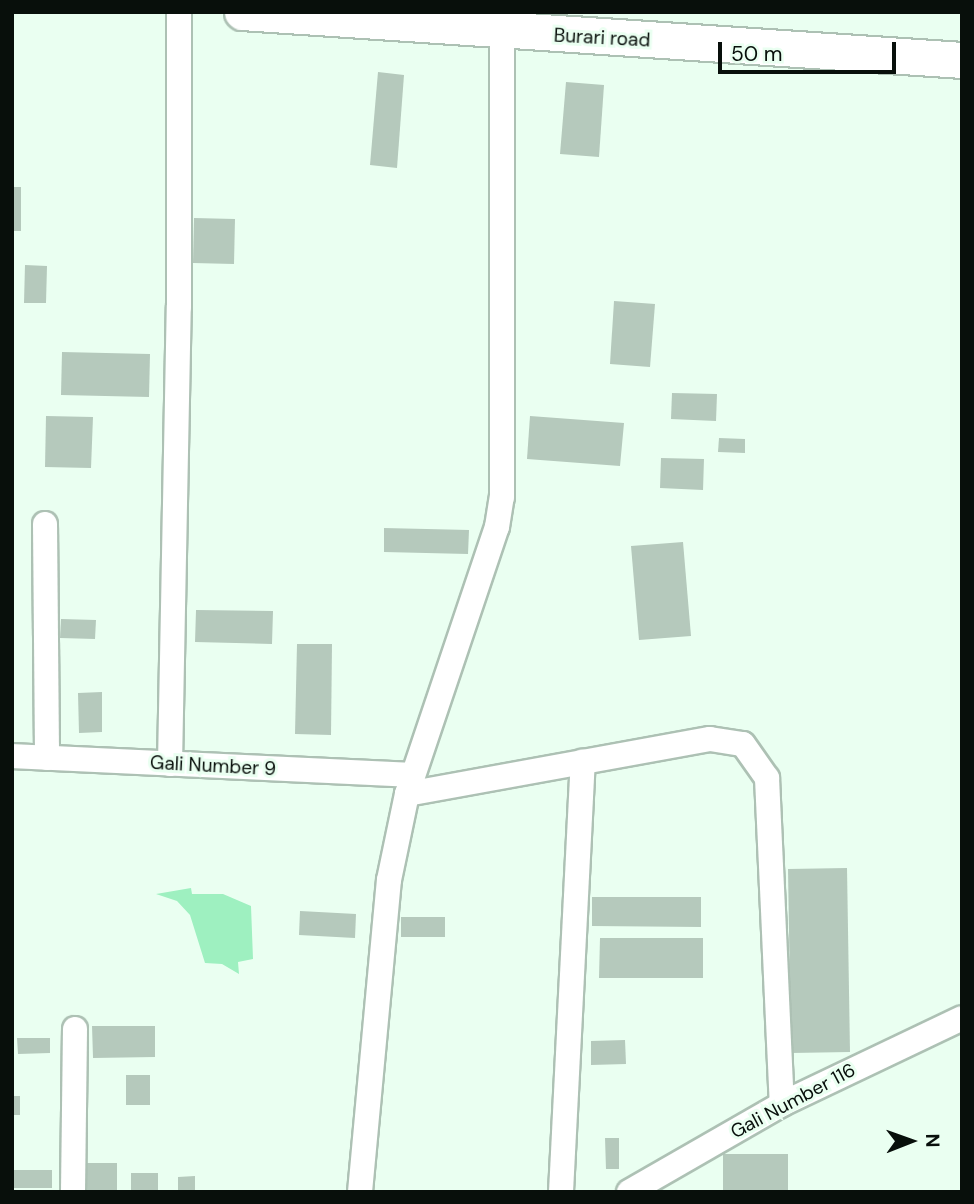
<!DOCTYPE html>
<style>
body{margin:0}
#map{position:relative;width:974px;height:1204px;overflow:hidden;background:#eafff1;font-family:"DM Sans",sans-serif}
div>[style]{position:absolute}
.water>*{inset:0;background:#9ef0c0}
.building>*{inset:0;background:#b5c9bc}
.roads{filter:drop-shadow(2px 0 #adc1b4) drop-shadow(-2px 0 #adc1b4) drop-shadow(0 2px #adc1b4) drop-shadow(0 -2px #adc1b4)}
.minor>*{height:24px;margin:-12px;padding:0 12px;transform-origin:12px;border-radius:12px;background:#fff}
.secondary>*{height:35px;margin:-17.5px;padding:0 17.5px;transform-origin:17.5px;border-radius:17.5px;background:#fff}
span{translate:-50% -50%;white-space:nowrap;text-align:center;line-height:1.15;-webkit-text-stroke:6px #eafff1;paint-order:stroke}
.street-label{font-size:19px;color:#080f0b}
.frame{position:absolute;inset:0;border:14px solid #080f0b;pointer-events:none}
.north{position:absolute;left:876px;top:1106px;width:70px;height:70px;-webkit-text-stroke:5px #eafff1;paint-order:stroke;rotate:89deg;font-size:19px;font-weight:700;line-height:28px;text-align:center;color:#080f0b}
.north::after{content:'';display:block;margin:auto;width:24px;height:32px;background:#080f0b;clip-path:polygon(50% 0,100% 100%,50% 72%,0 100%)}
.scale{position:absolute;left:718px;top:42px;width:178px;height:32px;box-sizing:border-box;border:4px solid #080f0b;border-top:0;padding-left:9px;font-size:21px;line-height:24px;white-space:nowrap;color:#080f0b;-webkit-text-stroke:5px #eafff1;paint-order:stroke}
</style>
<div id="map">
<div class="water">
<i style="clip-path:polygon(191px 888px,192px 894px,223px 894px,251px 906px,253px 959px,238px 962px,239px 974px,222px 964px,205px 963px,190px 915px,177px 901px,156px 894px)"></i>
</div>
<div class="building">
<i style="clip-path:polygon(378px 72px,404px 75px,397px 168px,370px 165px)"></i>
<i style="clip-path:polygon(566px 82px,604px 85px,599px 157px,560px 154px)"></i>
<i style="clip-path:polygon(12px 187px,21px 187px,21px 231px,12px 231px)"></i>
<i style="clip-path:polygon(194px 218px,235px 219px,234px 264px,193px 263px)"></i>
<i style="clip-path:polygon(25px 265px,47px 266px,46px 303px,24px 303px)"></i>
<i style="clip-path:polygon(614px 301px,655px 304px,650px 367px,610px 364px)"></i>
<i style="clip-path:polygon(62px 352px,150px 354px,149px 397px,61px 395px)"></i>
<i style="clip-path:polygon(672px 393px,717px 394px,716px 421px,671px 419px)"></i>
<i style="clip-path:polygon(46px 416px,93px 417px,91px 468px,45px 467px)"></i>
<i style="clip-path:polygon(530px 416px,624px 423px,620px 466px,527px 459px)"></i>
<i style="clip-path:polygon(719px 438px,745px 439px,745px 453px,718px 452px)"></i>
<i style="clip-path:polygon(661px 458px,704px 459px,703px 490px,660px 488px)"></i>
<i style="clip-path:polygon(384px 528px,469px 530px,468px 554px,384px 552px)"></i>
<i style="clip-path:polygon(683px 542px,691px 636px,639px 640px,631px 546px)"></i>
<i style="clip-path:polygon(196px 610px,273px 611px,272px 644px,195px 642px)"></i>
<i style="clip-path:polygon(61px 619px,96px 620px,95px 639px,60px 638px)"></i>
<i style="clip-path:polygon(297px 644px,332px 644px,331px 735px,295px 734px)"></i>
<i style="clip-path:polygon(102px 692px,102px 732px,79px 733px,78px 693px)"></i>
<i style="clip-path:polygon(847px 868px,850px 1052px,791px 1053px,788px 869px)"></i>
<i style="clip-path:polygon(592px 897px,701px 897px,701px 927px,592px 926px)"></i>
<i style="clip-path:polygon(300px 911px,356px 914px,355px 938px,299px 935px)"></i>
<i style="clip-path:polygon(401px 917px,445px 917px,445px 937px,401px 937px)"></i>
<i style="clip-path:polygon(600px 938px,703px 938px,703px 978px,599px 978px)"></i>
<i style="clip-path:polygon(92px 1026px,155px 1026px,155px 1057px,93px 1058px)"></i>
<i style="clip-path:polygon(17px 1038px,50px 1038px,50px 1053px,18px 1054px)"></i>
<i style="clip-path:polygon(625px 1040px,626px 1064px,591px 1065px,591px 1041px)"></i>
<i style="clip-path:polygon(126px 1075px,150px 1075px,150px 1105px,126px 1105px)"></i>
<i style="clip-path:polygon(12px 1096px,20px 1096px,20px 1115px,12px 1115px)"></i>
<i style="clip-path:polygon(605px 1138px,619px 1138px,619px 1169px,606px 1169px)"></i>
<i style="clip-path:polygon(723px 1154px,788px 1154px,788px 1192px,723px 1192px)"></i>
<i style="clip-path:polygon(82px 1163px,117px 1163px,117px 1192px,82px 1192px)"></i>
<i style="clip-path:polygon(12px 1170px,52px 1170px,52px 1188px,12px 1188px)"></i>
<i style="clip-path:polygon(131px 1173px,158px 1173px,158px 1192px,131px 1192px)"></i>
<i style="clip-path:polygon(195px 1176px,195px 1192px,178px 1192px,178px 1177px)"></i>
</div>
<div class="roads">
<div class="minor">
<i style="left:45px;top:524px;width:234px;rotate:89.5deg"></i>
<i style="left:12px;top:756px;width:401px;rotate:2.7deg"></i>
<i style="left:170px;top:764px;width:457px;rotate:-88.9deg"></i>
<i style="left:179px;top:307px;width:295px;rotate:-90deg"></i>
<i style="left:407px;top:794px;width:308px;rotate:-10.3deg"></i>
<i style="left:710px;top:739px;width:33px;rotate:9deg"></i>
<i style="left:743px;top:744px;width:42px;rotate:54.8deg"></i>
<i style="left:767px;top:778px;width:326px;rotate:87.4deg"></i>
<i style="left:73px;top:1192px;width:163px;rotate:-89.3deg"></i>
<i style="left:360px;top:1192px;width:313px;rotate:-84.7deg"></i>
<i style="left:389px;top:880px;width:88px;rotate:-78.2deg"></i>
<i style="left:407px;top:794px;width:282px;rotate:-71.4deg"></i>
<i style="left:497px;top:527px;width:30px;rotate:-81deg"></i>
<i style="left:502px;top:497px;width:483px;rotate:-90deg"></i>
<i style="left:561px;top:1192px;width:431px;rotate:-87.1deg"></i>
<i style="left:629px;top:1192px;width:177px;rotate:-29.9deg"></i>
<i style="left:782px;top:1104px;width:199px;rotate:-25.5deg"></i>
</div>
<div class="secondary">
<i style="left:242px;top:12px;width:722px;rotate:3.81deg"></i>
</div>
</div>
<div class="street-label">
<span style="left:602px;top:38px;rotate:3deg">Burari road</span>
<span style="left:213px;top:766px;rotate:3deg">Gali Number 9</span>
<span style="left:793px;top:1101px;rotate:-28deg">Gali Number 116</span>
</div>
<div class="frame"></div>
<div class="north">N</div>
<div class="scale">50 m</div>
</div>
